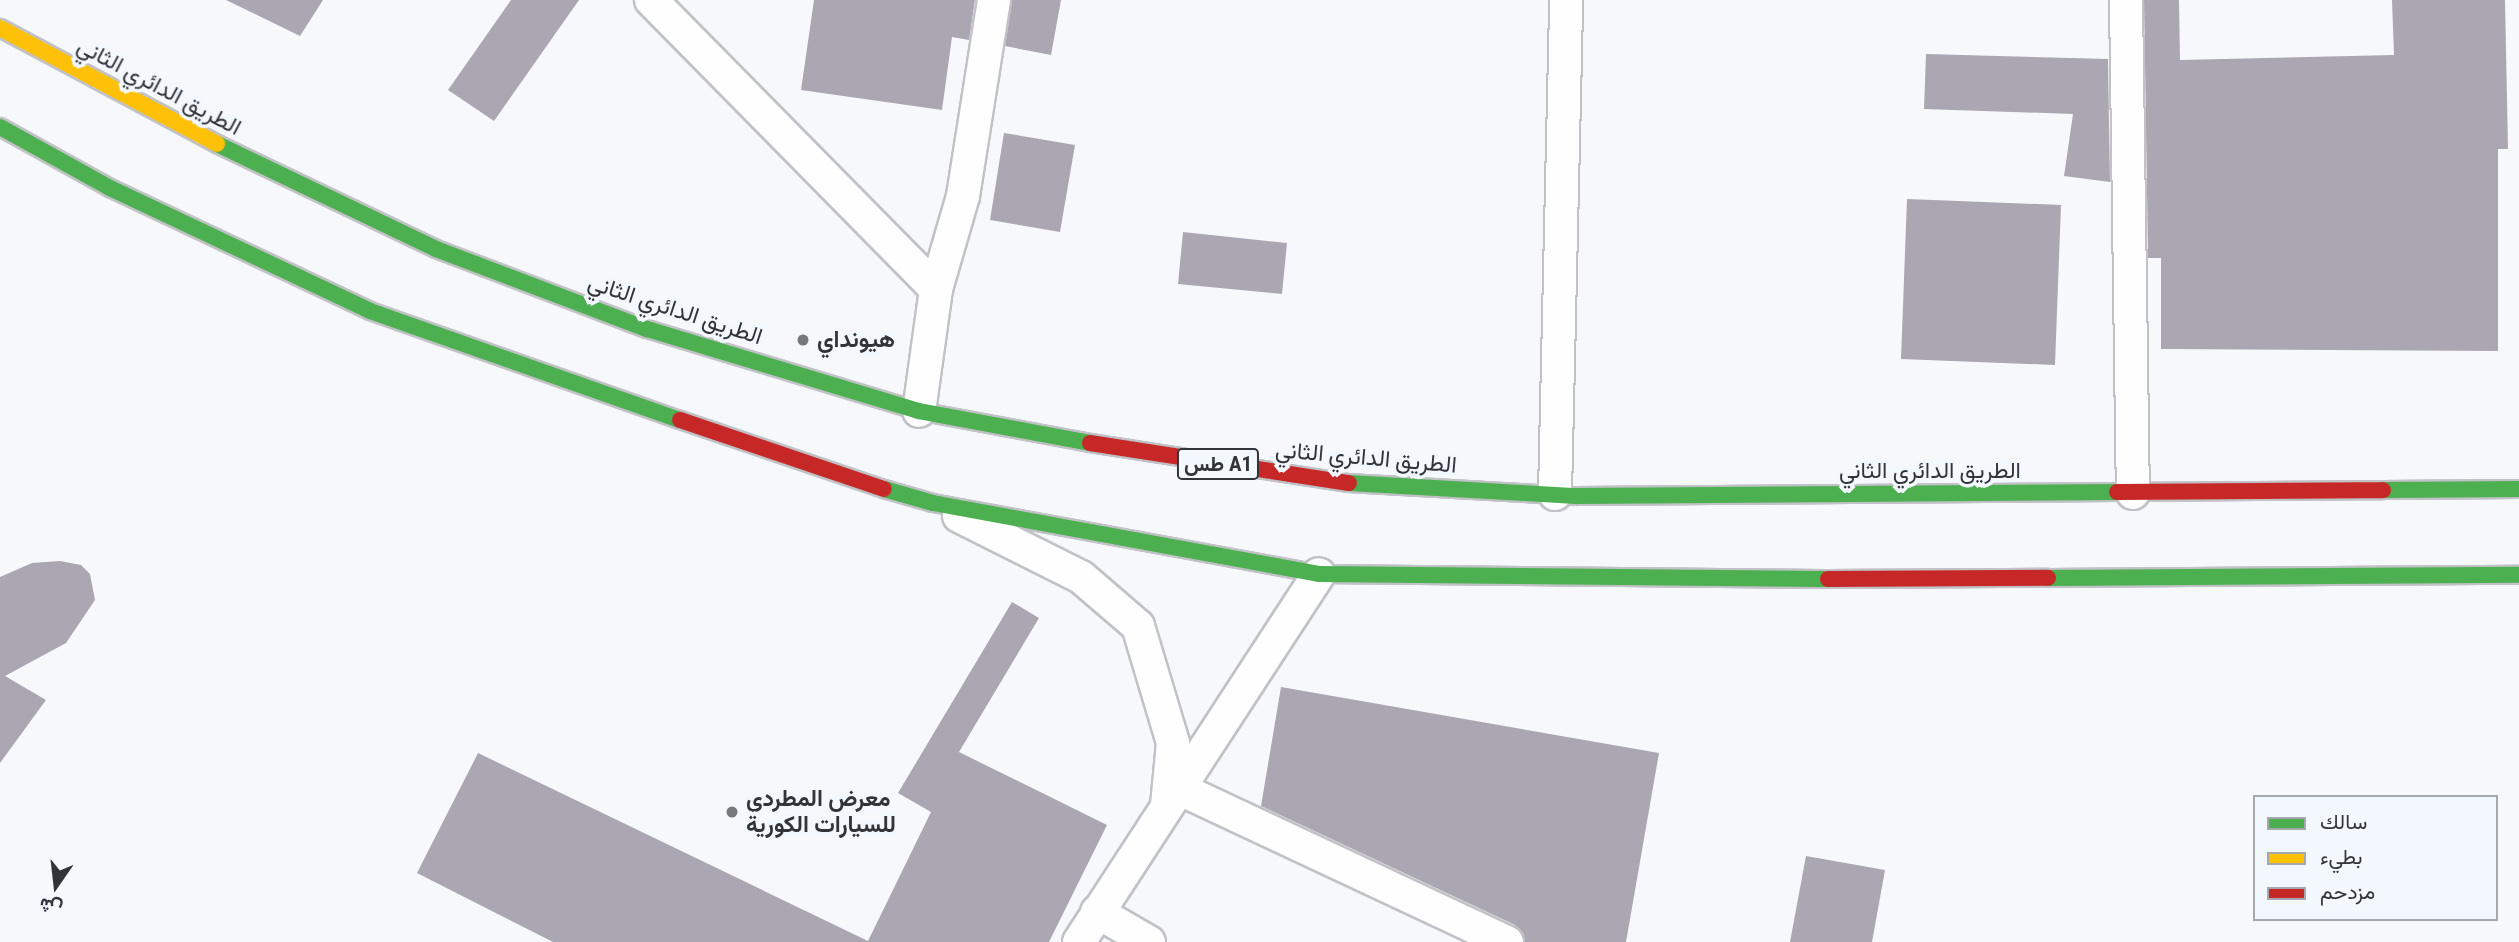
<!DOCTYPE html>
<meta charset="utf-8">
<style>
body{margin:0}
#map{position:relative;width:2519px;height:942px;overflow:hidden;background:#f6f8fb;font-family:"Roboto Condensed",Vazirmatn,sans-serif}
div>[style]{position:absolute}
.building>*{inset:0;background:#aaa7b3}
.roads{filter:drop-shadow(2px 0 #c0c2c6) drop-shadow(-2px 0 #c0c2c6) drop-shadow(0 2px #c0c2c6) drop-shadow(0 -2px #c0c2c6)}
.street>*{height:32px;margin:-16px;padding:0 16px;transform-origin:16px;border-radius:16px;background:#fefefe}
.fast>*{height:16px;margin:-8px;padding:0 8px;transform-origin:8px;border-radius:8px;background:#4caf50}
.slow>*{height:16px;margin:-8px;padding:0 8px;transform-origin:8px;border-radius:8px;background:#ffc107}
.jam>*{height:16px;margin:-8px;padding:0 8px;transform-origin:8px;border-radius:8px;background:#c62828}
.dots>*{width:19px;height:19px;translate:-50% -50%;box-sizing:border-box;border:4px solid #f3f7fe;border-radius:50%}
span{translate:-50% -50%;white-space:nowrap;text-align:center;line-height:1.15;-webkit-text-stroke:7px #f3f7fe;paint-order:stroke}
.shield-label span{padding:2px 5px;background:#f3f7fe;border:2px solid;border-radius:5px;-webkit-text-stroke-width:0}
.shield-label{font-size:21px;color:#313438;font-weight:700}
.street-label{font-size:23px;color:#313438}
.poi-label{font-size:23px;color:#313438;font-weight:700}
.left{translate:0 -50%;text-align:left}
.legend{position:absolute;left:2253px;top:795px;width:245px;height:126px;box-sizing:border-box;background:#f3f7fe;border:2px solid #a5a9af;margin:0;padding:9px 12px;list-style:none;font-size:21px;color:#313438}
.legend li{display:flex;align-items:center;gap:14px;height:35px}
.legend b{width:35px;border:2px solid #a5a9af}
.north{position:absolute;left:21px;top:851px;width:70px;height:70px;-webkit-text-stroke:5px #f3f7fe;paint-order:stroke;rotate:194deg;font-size:19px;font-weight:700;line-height:28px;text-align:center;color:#313438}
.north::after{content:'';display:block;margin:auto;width:24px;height:32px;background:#313438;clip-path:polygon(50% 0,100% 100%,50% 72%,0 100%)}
</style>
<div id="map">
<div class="building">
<i style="clip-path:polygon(226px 0,323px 0,300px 36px)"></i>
<i style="clip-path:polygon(511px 0,579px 0,494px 121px,448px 90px)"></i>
<i style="clip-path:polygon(814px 0,975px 0,969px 40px,952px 37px,942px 110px,801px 90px)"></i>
<i style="clip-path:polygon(1012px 0,1061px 0,1051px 55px,1005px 46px)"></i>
<i style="clip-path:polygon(2144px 0,2179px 0,2180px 60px,2394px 55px,2392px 0,2505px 0,2508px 149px,2498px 149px,2498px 351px,2161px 349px,2161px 258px,2148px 258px)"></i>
<i style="clip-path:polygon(1926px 54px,2108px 59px,2110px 182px,2064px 176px,2073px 114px,1924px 109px)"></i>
<i style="clip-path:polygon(1004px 133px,1075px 145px,1060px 232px,990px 220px)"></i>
<i style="clip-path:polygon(1907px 199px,2061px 205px,2055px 365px,1901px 359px)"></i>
<i style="clip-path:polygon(1183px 232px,1287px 243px,1282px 294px,1178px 284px)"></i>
<i style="clip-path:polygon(60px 561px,81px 565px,90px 574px,95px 600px,66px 643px,5px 676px,46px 700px,0 763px,0 577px,32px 563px)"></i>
<i style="clip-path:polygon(1012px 602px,1039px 618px,959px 752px,1107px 825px,1049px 942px,553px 942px,417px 873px,478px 753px,868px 941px,931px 812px,898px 793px)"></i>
<i style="clip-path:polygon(1281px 687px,1659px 753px,1626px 942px,1525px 942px,1515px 925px,1261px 806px)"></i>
<i style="clip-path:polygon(1806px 856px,1885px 870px,1872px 942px,1790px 942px)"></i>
</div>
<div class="roads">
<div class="street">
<i style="left:651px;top:0;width:406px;rotate:45.4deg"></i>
<i style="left:936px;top:289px;width:123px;rotate:97.9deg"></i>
<i style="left:2126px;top:0;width:493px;rotate:89.2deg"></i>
<i style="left:936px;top:289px;width:97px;rotate:-73.8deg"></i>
<i style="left:963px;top:196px;width:198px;rotate:-81deg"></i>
<i style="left:1555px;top:494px;width:494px;rotate:-88.7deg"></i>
<i style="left:959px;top:516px;width:136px;rotate:26.6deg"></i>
<i style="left:1081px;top:577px;width:75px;rotate:40.7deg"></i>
<i style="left:1138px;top:626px;width:122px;rotate:73.3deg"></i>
<i style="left:1173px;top:743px;width:62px;rotate:95.5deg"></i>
<i style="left:1180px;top:789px;width:361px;rotate:25.1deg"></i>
<i style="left:1097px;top:912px;width:60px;rotate:30deg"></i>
<i style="left:1079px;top:942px;width:439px;rotate:-56.9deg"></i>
</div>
<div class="fast">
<i style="left:0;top:127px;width:126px;rotate:29deg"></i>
<i style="left:110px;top:188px;width:288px;rotate:25.3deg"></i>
<i style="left:370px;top:311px;width:329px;rotate:19.4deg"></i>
<i style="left:217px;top:144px;width:243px;rotate:25.6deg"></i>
<i style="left:436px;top:249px;width:226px;rotate:20.8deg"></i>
<i style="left:647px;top:329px;width:284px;rotate:16.8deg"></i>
<i style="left:919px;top:411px;width:174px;rotate:10.6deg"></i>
<i style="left:1349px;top:483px;width:228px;rotate:3.3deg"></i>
<i style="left:1577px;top:496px;width:540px;rotate:-0.42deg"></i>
<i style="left:884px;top:489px;width:51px;rotate:15.9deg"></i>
<i style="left:933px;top:503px;width:392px;rotate:10.4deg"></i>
<i style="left:1319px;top:574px;width:509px;rotate:0.56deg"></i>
<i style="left:2383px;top:490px;width:136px;rotate:-0.4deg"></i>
<i style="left:2048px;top:578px;width:471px;rotate:-0.4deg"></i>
</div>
<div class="slow">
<i style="left:0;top:28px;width:246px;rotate:28.1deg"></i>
</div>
<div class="jam">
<i style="left:680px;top:420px;width:215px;rotate:18.7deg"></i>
<i style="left:1090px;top:443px;width:262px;rotate:8.8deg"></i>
<i style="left:2117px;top:492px;width:266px;rotate:-0.4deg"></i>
<i style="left:1828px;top:579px;width:220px;rotate:-0.3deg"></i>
</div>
</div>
<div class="dots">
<i style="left:803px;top:340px;background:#76797c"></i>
<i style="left:732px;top:812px;background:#76797c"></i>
</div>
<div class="shield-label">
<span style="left:1218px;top:464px">طس A1</span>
</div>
<div class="street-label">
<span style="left:159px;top:87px;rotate:28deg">الطريق الدائري الثاني</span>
<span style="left:675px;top:310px;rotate:18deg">الطريق الدائري الثاني</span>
<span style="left:1366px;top:458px;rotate:5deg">الطريق الدائري الثاني</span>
<span style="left:1930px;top:471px">الطريق الدائري الثاني</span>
</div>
<div class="poi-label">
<span class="left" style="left:817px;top:340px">هيونداي</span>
<span class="left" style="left:746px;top:812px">معرض المطردي<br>للسيارات الكورية</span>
</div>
<ul class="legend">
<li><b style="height:9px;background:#4caf50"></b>سالك</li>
<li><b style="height:9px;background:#ffc107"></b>بطيء</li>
<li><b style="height:9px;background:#c62828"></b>مزدحم</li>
</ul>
<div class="north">ش</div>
</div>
